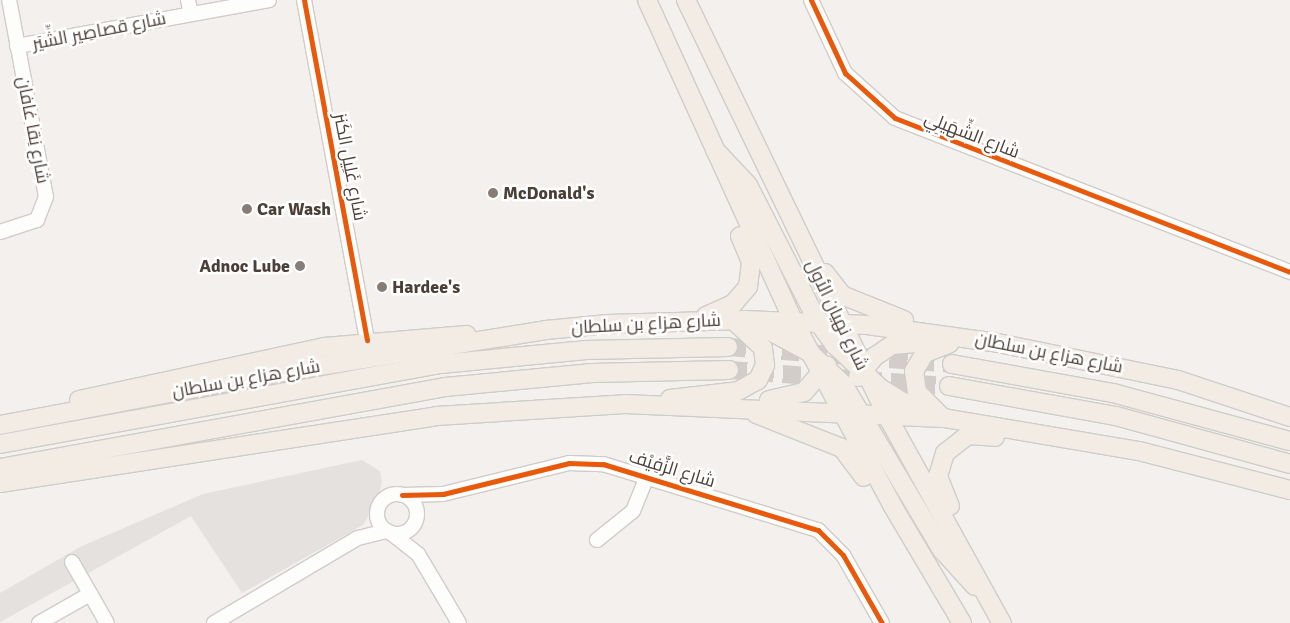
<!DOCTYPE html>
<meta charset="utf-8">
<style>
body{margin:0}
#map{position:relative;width:1290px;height:623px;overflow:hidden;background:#f3f0ed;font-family:Signika,Cairo,sans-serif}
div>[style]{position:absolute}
.parking>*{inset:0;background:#e5e1de}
.major-tunnel>*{height:18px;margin-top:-9px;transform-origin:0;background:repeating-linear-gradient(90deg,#d2cdc9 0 18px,transparent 0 27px)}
.roads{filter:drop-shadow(1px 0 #d0ccc9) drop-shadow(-1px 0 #d0ccc9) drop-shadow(0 1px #d0ccc9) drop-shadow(0 -1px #d0ccc9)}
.minor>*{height:14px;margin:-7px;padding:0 7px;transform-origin:7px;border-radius:7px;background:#fdfdfc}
.minor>.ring{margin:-7px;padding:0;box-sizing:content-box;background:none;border:14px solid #fdfdfc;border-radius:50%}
.major>*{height:18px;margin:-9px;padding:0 9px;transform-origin:9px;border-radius:9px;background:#f2ece5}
.cycleway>*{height:5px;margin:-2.5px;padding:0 2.5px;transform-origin:2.5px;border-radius:2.5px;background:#e8590c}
.dots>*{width:14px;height:14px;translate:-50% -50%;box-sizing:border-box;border:2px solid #fff;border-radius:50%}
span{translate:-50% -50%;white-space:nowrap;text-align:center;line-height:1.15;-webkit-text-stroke:5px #fff;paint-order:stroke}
.street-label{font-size:18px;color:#4c3f37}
.poi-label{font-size:18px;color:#4c3f37;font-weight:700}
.left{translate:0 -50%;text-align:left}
.right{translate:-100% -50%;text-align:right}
</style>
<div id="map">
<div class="parking">
<i style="clip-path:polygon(362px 460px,380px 471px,382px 481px,378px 500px,363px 525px,242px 593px,191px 516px,0 622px,0 593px,82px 546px,203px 494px)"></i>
</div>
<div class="major-tunnel">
<i style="left:728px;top:347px;width:225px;rotate:4.3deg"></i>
<i style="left:729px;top:370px;width:221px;rotate:4.2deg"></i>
</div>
<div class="roads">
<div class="minor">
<i style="left:188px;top:0;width:14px;rotate:78deg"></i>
<i style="left:304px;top:0;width:346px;rotate:79.5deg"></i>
<i style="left:811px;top:0;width:81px;rotate:65deg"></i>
<i style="left:845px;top:73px;width:67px;rotate:42deg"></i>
<i style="left:895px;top:118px;width:424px;rotate:21.3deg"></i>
<i style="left:17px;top:46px;width:256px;rotate:-10.3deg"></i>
<i style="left:0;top:232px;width:39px;rotate:-18deg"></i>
<i style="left:37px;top:220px;width:25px;rotate:-69deg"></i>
<i style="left:46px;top:197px;width:200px;rotate:-100.6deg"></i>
<i class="ring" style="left:377px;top:494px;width:26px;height:26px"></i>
<i style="left:402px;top:495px;width:41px;rotate:-1.4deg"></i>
<i style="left:443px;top:494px;width:130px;rotate:-13.8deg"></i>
<i style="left:569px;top:463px;width:34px;rotate:2deg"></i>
<i style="left:603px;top:464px;width:225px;rotate:17.1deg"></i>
<i style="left:818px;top:530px;width:35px;rotate:45deg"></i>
<i style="left:843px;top:555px;width:78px;rotate:60.2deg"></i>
<i style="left:391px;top:533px;width:34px;rotate:38deg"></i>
<i style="left:418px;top:554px;width:80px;rotate:59.3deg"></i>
<i style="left:597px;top:540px;width:46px;rotate:-38.9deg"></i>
<i style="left:633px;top:511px;width:38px;rotate:-68deg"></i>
<i style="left:72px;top:562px;width:70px;rotate:60.2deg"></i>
<i style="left:39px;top:623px;width:59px;rotate:-29.6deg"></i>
<i style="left:214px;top:623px;width:167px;rotate:-30.6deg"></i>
<i style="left:358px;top:538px;width:30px;rotate:-14deg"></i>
</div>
<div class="major">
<i style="left:647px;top:0;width:354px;rotate:65.5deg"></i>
<i style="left:794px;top:322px;width:208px;rotate:61.8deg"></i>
<i style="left:892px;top:505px;width:137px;rotate:59.3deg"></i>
<i style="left:686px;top:0;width:460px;rotate:64.2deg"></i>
<i style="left:886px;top:414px;width:239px;rotate:61deg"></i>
<i style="left:715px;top:150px;width:48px;rotate:46.7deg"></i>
<i style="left:748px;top:185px;width:154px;rotate:62.9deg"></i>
<i style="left:818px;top:322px;width:29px;rotate:54deg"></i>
<i style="left:835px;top:345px;width:62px;rotate:43.7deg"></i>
<i style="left:880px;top:388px;width:48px;rotate:31.4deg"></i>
<i style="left:825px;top:273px;width:28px;rotate:52deg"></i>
<i style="left:842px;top:295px;width:67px;rotate:22deg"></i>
<i style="left:706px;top:316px;width:30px;rotate:-24deg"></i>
<i style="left:733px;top:304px;width:23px;rotate:-49deg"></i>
<i style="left:748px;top:287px;width:25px;rotate:-83deg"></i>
<i style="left:751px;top:262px;width:28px;rotate:-113deg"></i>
<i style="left:757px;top:324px;width:59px;rotate:28.3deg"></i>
<i style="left:809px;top:352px;width:47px;rotate:43.3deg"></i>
<i style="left:843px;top:384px;width:193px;rotate:59.2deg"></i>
<i style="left:942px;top:550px;width:49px;rotate:47.5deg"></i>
<i style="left:952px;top:364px;width:164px;rotate:10.2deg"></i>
<i style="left:1113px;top:393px;width:183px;rotate:15.2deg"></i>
<i style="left:858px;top:377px;width:26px;rotate:-51deg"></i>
<i style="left:874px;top:357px;width:22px;rotate:-34deg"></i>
<i style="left:892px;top:345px;width:38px;rotate:-5deg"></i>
<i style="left:949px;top:386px;width:170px;rotate:10.2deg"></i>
<i style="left:1116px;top:416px;width:180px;rotate:15.4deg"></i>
<i style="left:670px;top:399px;width:68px;rotate:-6.7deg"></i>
<i style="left:738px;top:391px;width:23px;rotate:-29deg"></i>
<i style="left:758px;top:380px;width:17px;rotate:-65deg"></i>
<i style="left:765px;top:365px;width:17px;rotate:-97deg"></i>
<i style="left:763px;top:348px;width:37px;rotate:-137deg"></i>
<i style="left:79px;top:400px;width:252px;rotate:-12.2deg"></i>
<i style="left:325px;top:347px;width:142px;rotate:-4.9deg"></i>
<i style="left:769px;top:400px;width:36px;rotate:-13deg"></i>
<i style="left:804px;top:392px;width:35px;rotate:-49deg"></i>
<i style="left:756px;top:414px;width:92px;rotate:21.6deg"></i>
<i style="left:842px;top:448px;width:36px;rotate:53deg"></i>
<i style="left:940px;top:415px;width:33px;rotate:-135deg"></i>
<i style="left:917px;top:392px;width:21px;rotate:-98deg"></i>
<i style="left:914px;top:371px;width:21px;rotate:-59deg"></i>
<i style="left:925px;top:353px;width:26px;rotate:-21deg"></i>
<i style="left:0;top:425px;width:274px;rotate:-10.7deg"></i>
<i style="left:269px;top:374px;width:280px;rotate:-9deg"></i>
<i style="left:546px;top:330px;width:62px;rotate:-5.5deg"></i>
<i style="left:608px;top:324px;width:136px;rotate:-1.7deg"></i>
<i style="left:744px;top:320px;width:123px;rotate:2.3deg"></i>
<i style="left:867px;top:325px;width:132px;rotate:7.8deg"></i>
<i style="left:998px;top:343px;width:184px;rotate:11.6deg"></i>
<i style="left:1178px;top:380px;width:118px;rotate:18.3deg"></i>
<i style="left:0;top:444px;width:448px;rotate:-10.3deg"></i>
<i style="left:441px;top:364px;width:146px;rotate:-5.5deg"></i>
<i style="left:586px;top:350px;width:142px;rotate:-1.2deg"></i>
<i style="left:0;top:468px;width:452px;rotate:-10.3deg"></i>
<i style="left:445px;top:387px;width:148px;rotate:-5.4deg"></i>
<i style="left:592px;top:373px;width:137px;rotate:-1.3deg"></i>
<i style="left:0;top:483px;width:441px;rotate:-8.7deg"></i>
<i style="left:436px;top:416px;width:189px;rotate:-3.6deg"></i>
<i style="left:625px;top:404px;width:319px;rotate:2.5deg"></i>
<i style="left:944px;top:418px;width:198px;rotate:9.6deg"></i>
<i style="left:1139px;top:451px;width:156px;rotate:14.5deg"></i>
<i style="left:950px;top:506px;width:32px;rotate:-112deg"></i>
<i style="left:938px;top:476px;width:24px;rotate:-73deg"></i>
<i style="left:945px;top:453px;width:29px;rotate:-38deg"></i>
<i style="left:968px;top:435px;width:27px;rotate:4deg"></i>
</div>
</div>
<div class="cycleway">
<i style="left:304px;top:0;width:346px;rotate:79.5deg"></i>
<i style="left:811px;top:0;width:81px;rotate:65deg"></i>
<i style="left:845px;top:73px;width:67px;rotate:42deg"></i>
<i style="left:895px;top:118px;width:424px;rotate:21.3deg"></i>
<i style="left:402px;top:495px;width:41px;rotate:-1.4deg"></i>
<i style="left:443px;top:494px;width:130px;rotate:-13.8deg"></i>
<i style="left:569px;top:463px;width:34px;rotate:2deg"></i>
<i style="left:603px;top:464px;width:225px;rotate:17.1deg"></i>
<i style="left:818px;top:530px;width:35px;rotate:45deg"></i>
<i style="left:843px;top:555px;width:78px;rotate:60.2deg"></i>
</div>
<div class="dots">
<i style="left:493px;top:193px;background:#867d77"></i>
<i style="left:247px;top:209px;background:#867d77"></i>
<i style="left:300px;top:266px;background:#867d77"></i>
<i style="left:382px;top:287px;background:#867d77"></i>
</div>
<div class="street-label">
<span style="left:99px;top:31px;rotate:-11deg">شارع قصاصِير الشِّيَر</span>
<span style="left:33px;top:130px;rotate:79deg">شارع نِقا غافان</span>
<span style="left:972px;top:135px;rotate:21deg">شارع الشِّهَيلِي</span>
<span style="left:350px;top:167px;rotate:79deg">شارع غَلِيل الكَنز</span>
<span style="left:837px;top:315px;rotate:64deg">شارع نهيان الأول</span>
<span style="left:646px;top:324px;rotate:-3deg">شارع هزاع بن سلطان</span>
<span style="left:1049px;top:353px;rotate:11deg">شارع هزاع بن سلطان</span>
<span style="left:246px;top:379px;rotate:-10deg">شارع هزاع بن سلطان</span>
<span style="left:672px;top:469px;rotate:17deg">شارع الزَّفِيْف</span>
</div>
<div class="poi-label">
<span class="left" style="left:503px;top:193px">McDonald's</span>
<span class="left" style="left:257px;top:209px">Car Wash</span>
<span class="right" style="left:290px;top:266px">Adnoc Lube</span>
<span class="left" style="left:392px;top:287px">Hardee's</span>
</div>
</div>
